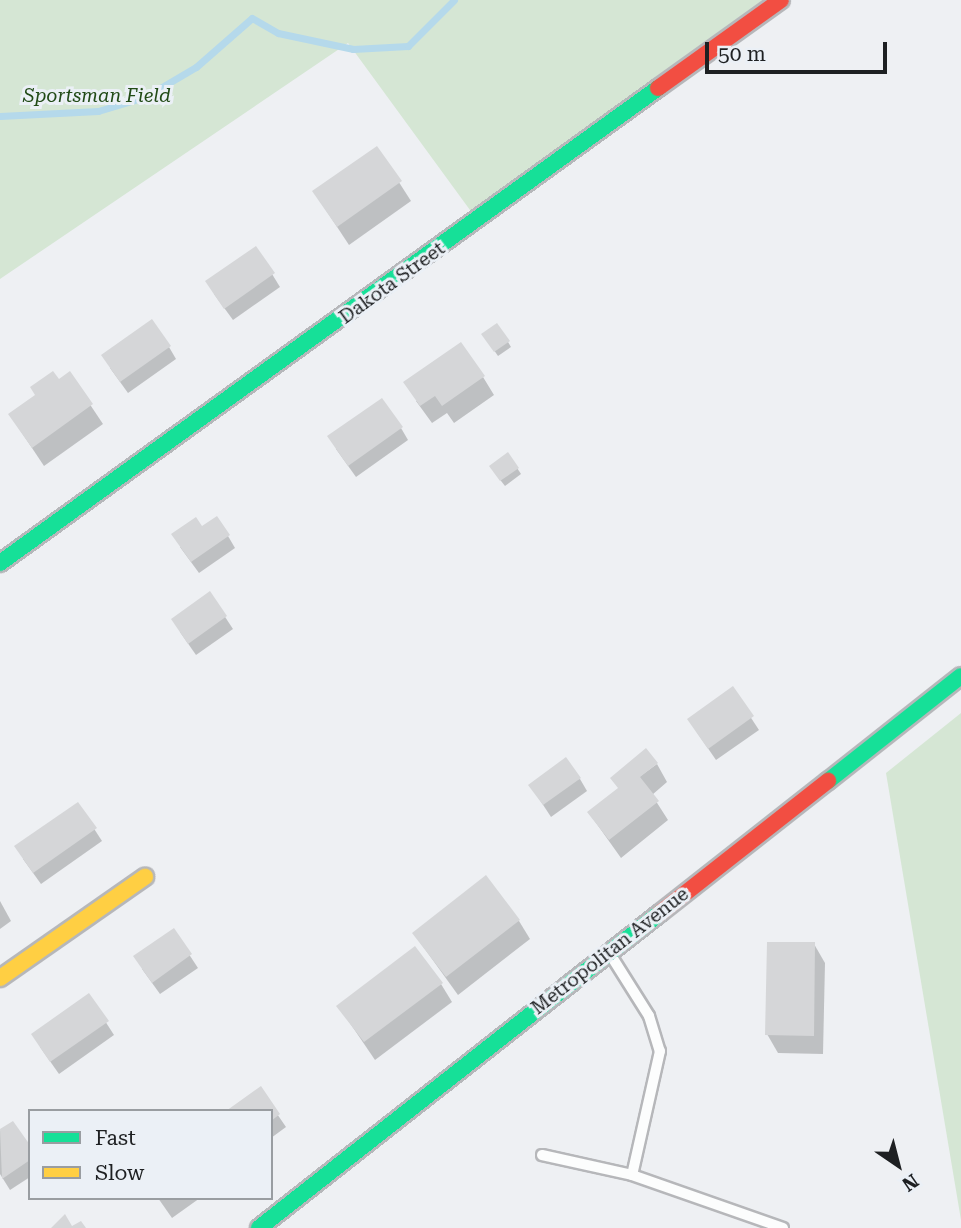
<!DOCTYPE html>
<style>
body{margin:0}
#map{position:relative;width:961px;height:1228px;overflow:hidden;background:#eef0f3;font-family:"Roboto Serif",serif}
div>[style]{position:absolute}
.green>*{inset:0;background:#d5e6d4}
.shadow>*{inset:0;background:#0003}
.stream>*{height:7px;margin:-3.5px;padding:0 3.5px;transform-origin:3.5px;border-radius:3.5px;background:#b5d9eb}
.building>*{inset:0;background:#d5d6d8}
.roads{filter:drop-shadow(2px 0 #b6b7ba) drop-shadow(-2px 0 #b6b7ba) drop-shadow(0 2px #b6b7ba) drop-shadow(0 -2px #b6b7ba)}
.lane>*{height:10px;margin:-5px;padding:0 5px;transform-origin:5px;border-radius:5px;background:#fcfdfd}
.fast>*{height:16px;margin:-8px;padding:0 8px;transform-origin:8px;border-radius:8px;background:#16e098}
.slow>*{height:16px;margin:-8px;padding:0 8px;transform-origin:8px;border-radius:8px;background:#ffcf43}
.jam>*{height:16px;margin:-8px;padding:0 8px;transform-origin:8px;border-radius:8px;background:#f24e42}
span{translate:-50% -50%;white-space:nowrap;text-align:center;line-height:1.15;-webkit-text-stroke:6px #ebf0f6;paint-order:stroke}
.park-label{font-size:19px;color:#224b17;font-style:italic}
.street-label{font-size:19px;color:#1e2022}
.legend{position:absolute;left:28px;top:1109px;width:245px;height:91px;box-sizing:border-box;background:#ebf0f6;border:2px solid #999da1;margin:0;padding:9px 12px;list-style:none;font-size:21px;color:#1e2022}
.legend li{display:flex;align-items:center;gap:14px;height:35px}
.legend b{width:35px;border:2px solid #999da1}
.north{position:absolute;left:863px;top:1130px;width:70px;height:70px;-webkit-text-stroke:5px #ebf0f6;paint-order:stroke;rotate:145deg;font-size:19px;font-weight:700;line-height:28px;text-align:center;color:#1e2022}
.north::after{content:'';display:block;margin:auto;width:24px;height:32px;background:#1e2022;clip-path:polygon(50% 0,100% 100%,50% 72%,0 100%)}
.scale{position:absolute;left:705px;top:42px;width:182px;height:32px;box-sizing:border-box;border:4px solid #1e2022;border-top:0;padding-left:9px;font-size:21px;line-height:24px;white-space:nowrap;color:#1e2022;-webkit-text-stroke:5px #ebf0f6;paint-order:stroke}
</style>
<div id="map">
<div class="green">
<i style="clip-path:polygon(0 0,781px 0,478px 221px,348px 43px,0 279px)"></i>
<i style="clip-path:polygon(961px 713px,961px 1220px,886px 773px)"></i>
</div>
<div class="shadow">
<i style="clip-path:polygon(377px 148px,411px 201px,349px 245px,314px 192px)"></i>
<i style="clip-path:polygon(256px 248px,280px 287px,233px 320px,214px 294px)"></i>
<i style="clip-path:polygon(487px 340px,508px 342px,511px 347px,498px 356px)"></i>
<i style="clip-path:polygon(169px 347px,176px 359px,128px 393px,110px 368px)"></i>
<i style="clip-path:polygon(69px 373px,103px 424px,44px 466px,10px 415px)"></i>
<i style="clip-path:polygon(483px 377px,494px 395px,454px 423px,447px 413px,432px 423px,416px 401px)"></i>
<i style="clip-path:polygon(401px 428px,408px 440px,356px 477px,336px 449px)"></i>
<i style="clip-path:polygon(508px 454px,521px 474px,505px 486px,494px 472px)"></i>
<i style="clip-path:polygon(202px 529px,228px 536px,235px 548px,199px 573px,180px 547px)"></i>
<i style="clip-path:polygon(210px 594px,233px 629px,196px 655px,180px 632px)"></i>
<i style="clip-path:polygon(732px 689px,759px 730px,716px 760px,696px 731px)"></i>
<i style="clip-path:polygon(657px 764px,667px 782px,652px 795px,668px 820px,621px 858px,589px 813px)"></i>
<i style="clip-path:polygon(580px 779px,587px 791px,551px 817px,530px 785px)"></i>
<i style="clip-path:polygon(78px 804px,102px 841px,41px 884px,23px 859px)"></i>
<i style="clip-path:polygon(0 901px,11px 921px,0 929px)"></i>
<i style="clip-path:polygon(519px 921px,530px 939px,458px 995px,414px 934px)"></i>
<i style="clip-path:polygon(173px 930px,198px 968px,160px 994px,142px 969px)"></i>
<i style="clip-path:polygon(814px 944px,825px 963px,823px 1054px,778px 1053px,767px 1034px)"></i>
<i style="clip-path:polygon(441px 984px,452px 1002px,375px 1060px,339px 1007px)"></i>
<i style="clip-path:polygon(89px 996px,114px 1035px,59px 1074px,40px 1047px)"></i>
<i style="clip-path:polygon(260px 1089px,286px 1127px,271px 1138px,271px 1111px)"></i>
<i style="clip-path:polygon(13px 1123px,30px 1148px,30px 1177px,10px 1190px,0 1174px,0 1131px)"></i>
<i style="clip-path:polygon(158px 1198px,200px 1198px,172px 1218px)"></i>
</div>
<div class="stream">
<i style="left:0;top:116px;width:98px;rotate:-2.9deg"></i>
<i style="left:98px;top:111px;width:49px;rotate:-16.6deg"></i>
<i style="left:145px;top:97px;width:59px;rotate:-30.5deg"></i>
<i style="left:196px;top:67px;width:74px;rotate:-41.2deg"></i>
<i style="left:252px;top:18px;width:30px;rotate:30deg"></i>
<i style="left:278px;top:33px;width:77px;rotate:12deg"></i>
<i style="left:353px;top:49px;width:55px;rotate:-3.1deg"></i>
<i style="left:408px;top:46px;width:65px;rotate:-45deg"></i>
</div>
<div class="building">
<i style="clip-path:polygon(377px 146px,402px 181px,337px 227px,312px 191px)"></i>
<i style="clip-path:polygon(256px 246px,275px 273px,224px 309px,205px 281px)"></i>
<i style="clip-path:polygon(152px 319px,171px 346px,120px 382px,101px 355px)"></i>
<i style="clip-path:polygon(497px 323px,510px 341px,494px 352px,481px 334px)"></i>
<i style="clip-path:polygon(461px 342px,485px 376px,442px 406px,435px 396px,420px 406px,403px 382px)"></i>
<i style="clip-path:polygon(53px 371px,59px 379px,70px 371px,93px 404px,32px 448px,8px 414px,35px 395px,30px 387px)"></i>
<i style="clip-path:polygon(382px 398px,403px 427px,348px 466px,327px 436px)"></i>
<i style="clip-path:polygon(508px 452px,519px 468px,500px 481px,489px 466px)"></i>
<i style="clip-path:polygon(217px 516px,230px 535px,191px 562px,171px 534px,196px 517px,202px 526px)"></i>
<i style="clip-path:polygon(210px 591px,227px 616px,188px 644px,171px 619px)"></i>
<i style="clip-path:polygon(733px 686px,754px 716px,708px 749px,687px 719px)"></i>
<i style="clip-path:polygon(646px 748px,658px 763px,640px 777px,659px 801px,609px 840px,587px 812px,618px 788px,610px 778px)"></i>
<i style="clip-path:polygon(566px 757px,581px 778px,543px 805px,528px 785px)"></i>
<i style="clip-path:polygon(78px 802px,97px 828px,33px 873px,14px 846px)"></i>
<i style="clip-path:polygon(486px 875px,520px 920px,446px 977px,412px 933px)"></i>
<i style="clip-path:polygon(174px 928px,192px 954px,152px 983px,133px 956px)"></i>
<i style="clip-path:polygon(767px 942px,815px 942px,814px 1036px,765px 1035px)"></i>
<i style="clip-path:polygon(415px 946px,443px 983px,364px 1042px,336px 1006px)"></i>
<i style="clip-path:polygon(89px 993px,109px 1021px,50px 1062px,31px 1034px)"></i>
<i style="clip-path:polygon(261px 1086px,280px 1114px,271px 1121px,271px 1111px,226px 1111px)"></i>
<i style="clip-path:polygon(13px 1121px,30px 1145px,30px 1160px,2px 1179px,0 1129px)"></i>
<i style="clip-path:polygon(65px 1214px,72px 1226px,81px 1221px,86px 1228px,51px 1228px)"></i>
</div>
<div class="roads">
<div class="lane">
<i style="left:610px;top:954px;width:73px;rotate:57.8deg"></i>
<i style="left:649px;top:1016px;width:37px;rotate:73deg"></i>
<i style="left:660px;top:1051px;width:127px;rotate:102.7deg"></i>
<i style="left:632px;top:1175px;width:160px;rotate:19.3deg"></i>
<i style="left:542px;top:1155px;width:92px;rotate:12.5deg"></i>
</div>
<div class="fast">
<i style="left:0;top:563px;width:812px;rotate:-35.82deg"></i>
<i style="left:828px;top:781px;width:169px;rotate:-38.3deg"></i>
<i style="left:259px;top:1228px;width:510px;rotate:-38.15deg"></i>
</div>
<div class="slow">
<i style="left:0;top:978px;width:177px;rotate:-34.9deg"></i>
</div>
<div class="jam">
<i style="left:658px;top:88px;width:151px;rotate:-35.6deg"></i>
<i style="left:660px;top:913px;width:214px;rotate:-38.2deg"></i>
</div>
</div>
<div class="park-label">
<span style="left:97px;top:96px">Sportsman Field</span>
</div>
<div class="street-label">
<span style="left:392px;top:283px;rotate:-36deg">Dakota Street</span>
<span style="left:610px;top:951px;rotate:-38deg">Metropolitan Avenue</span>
</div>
<ul class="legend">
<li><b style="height:9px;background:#16e098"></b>Fast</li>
<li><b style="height:9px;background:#ffcf43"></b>Slow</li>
</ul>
<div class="north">N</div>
<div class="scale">50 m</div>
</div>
